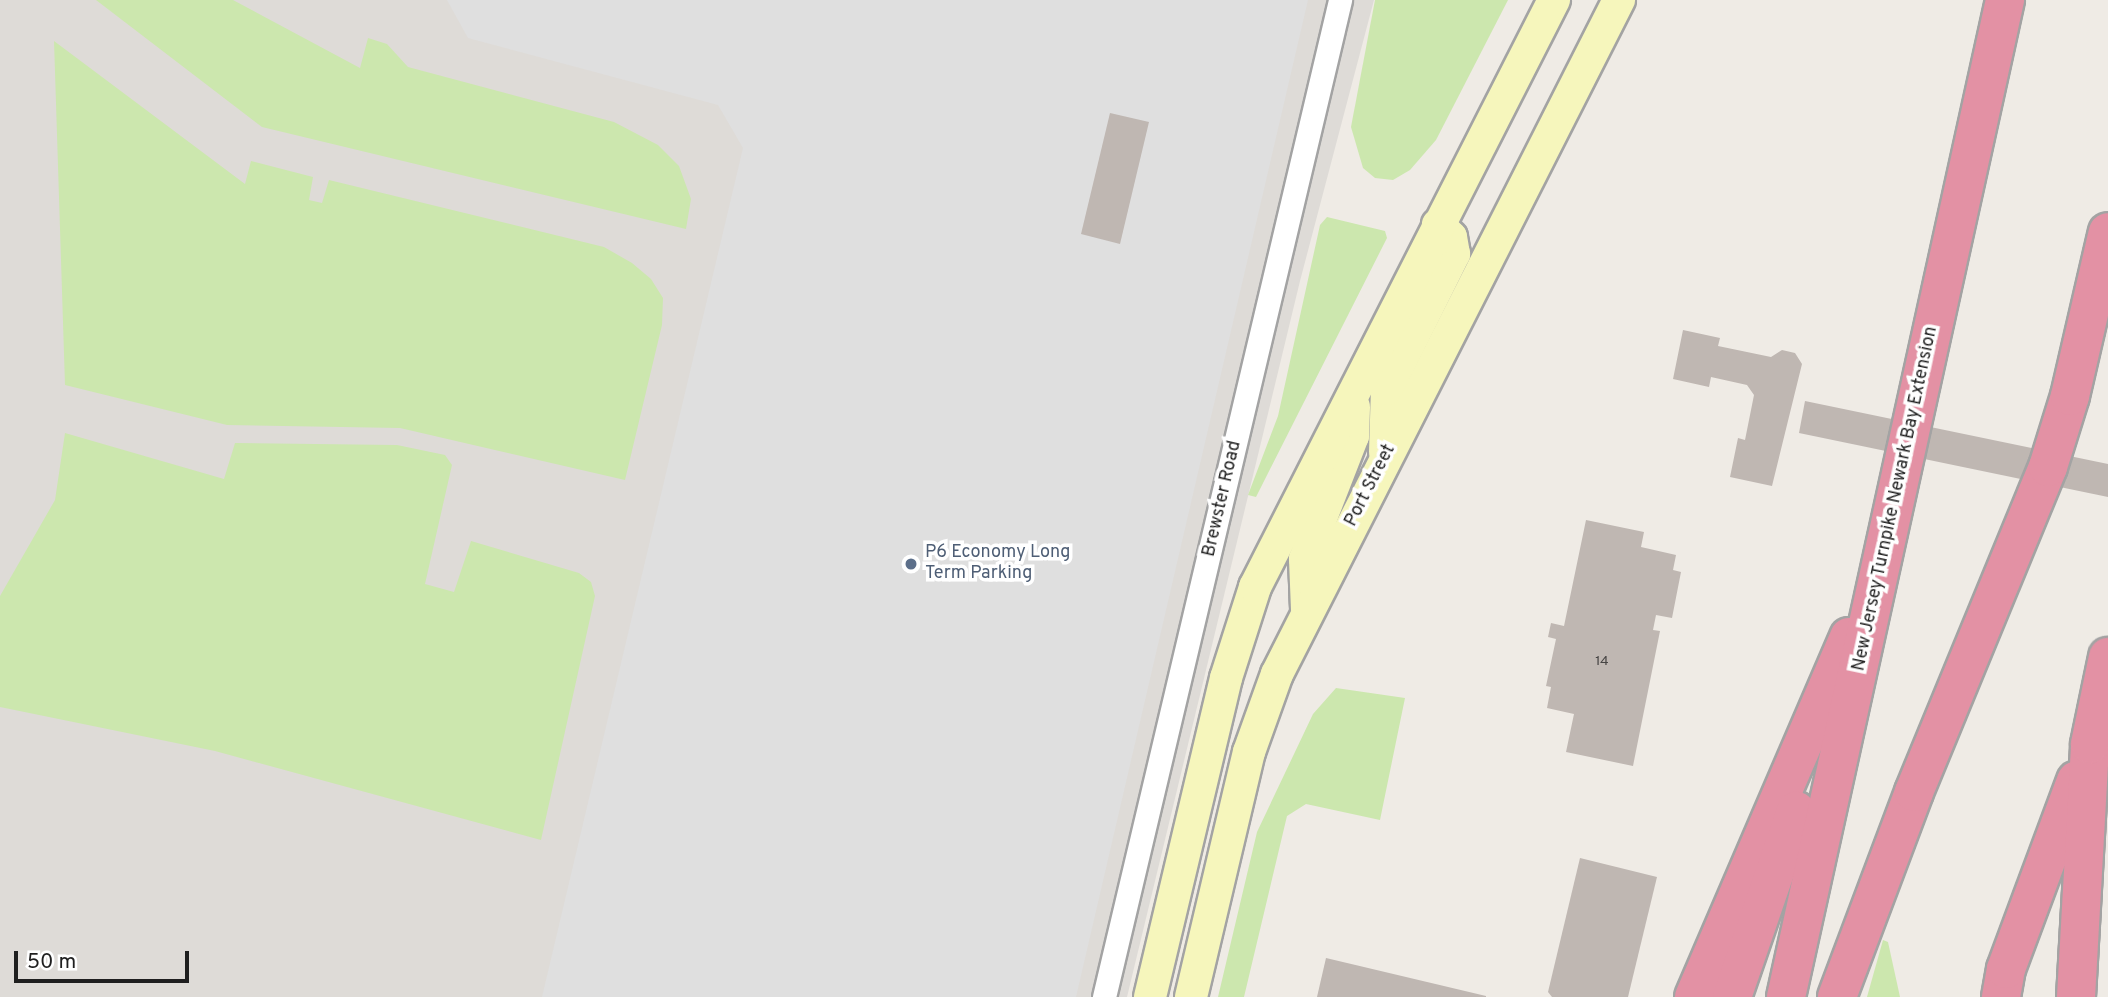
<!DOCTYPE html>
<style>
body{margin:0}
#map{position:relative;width:2108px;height:997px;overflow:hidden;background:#efebe5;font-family:Overpass,sans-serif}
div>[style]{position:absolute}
.airport>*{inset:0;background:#dedbd7}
.grass>*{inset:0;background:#cce7ae}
.parking>*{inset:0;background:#dfdfdf}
.building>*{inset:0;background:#bfb7b2}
.roads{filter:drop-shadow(2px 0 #a3a3a3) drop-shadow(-2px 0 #a3a3a3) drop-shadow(0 2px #a3a3a3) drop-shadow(0 -2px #a3a3a3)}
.minor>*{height:23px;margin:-11.5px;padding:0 11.5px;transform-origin:11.5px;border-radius:11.5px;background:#fff}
.secondary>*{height:32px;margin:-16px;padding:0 16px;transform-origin:16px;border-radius:16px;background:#f6f6bc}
.motorway>*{height:38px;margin:-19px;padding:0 19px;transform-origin:19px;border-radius:19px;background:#e391a4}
.dots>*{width:19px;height:19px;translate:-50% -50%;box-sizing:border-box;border:4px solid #fff;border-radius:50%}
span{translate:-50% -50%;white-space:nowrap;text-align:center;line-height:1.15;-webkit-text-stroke:7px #fff;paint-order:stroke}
.number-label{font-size:14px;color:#474544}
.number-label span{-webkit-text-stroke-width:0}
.street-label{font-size:18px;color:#1f1f1f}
.service-label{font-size:18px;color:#4e5e75}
.left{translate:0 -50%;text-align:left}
.scale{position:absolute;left:14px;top:951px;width:175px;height:32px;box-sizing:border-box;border:4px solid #1f1f1f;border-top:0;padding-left:9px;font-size:21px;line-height:24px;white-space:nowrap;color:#1f1f1f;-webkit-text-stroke:5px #fff;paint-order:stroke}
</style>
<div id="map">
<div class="airport">
<i style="clip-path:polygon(0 0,1374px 0,1300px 281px,1127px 997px,0 997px)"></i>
</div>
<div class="grass">
<i style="clip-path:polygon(96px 0,233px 0,360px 68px,368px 38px,387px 44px,408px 67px,614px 122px,658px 145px,679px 166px,691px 199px,686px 229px,262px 127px)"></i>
<i style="clip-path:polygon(1375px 0,1508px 0,1436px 140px,1410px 170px,1393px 180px,1375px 178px,1363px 168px,1351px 127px)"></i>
<i style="clip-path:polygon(54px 41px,245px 184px,251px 161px,313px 177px,309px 200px,322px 203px,329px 180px,604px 247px,632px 263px,651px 279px,663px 298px,662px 325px,625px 480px,400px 428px,227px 425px,65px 385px)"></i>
<i style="clip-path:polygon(1327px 217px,1385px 231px,1387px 238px,1256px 497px,1248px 495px,1278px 416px,1320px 225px)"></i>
<i style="clip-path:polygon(65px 433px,224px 479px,235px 443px,397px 445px,445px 455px,452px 465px,425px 584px,454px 592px,471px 541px,579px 573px,591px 582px,595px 596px,541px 840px,215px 751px,0 707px,0 596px,55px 500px)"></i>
<i style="clip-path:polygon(1336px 688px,1405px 698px,1380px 820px,1306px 804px,1287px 816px,1244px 997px,1218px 997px,1257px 832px,1313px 714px)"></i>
<i style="clip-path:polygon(1883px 940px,1888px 942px,1900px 997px,1867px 997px)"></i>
</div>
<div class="parking">
<i style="clip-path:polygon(447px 0,1308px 0,1076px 997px,542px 997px,743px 148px,718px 105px,468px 38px)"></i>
</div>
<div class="building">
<i style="clip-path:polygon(1110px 113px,1149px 122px,1120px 244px,1081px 234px)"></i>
<i style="clip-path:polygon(1683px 330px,1720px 338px,1718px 346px,1771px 357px,1782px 350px,1795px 353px,1802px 364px,1772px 486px,1730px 477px,1738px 438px,1745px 440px,1754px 395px,1747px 385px,1711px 377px,1709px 387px,1673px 379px)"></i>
<i style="clip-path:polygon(1805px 401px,2108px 464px,2108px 497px,1799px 433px)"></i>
<i style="clip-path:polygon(1586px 520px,1644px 532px,1641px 547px,1676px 555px,1673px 570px,1681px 572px,1672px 618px,1656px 615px,1653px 630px,1660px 631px,1633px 766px,1566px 752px,1574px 714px,1547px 708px,1551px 687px,1546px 686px,1556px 639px,1548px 637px,1551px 623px,1564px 626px)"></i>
<i style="clip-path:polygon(1580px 858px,1657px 877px,1628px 997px,1552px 997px,1548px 992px)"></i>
<i style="clip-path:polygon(1326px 958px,1486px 996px,1486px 997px,1317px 997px)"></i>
</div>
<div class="roads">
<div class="minor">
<i style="left:1104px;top:997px;width:1025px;rotate:-76.68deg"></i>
</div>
<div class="secondary">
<i style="left:1385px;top:452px;width:63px;rotate:-88.2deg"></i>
<i style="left:1387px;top:389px;width:151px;rotate:-63.6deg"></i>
<i style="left:1454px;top:254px;width:17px;rotate:-100deg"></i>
<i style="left:1451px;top:237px;width:18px;rotate:-137deg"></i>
<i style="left:1307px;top:609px;width:50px;rotate:-92.3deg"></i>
<i style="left:1305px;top:559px;width:132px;rotate:-68.7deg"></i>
<i style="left:1353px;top:436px;width:29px;rotate:-88deg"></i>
<i style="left:1150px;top:997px;width:328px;rotate:-76.6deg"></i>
<i style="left:1226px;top:678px;width:96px;rotate:-72.3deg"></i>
<i style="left:1255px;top:587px;width:659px;rotate:-63.01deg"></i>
<i style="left:1191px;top:997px;width:252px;rotate:-76.7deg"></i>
<i style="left:1249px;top:752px;width:83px;rotate:-70.3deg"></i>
<i style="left:1277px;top:674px;width:756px;rotate:-63.1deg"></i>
</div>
<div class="motorway">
<i style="left:1694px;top:997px;width:392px;rotate:-66.7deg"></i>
<i style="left:1732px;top:997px;width:197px;rotate:-71deg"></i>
<i style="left:1786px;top:997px;width:1021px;rotate:-77.61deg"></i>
<i style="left:1837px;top:997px;width:219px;rotate:-69.4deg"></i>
<i style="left:1914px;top:792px;width:352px;rotate:-67.6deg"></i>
<i style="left:2048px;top:467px;width:74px;rotate:-72.8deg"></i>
<i style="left:2070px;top:396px;width:168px;rotate:-77deg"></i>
<i style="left:2001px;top:997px;width:28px;rotate:-80deg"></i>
<i style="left:2006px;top:969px;width:201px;rotate:-69.6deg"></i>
<i style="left:2076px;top:997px;width:253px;rotate:-86.8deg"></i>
<i style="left:2090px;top:744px;width:89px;rotate:-78.3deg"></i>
</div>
</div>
<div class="dots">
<i style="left:911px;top:564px;background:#5c6f8a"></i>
</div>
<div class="number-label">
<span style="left:1602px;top:662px">14</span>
</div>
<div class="street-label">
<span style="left:1371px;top:486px;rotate:-63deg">Port Street</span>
<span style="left:1223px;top:499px;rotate:-77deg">Brewster Road</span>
<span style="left:1896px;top:499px;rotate:-78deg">New Jersey Turnpike Newark Bay Extension</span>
</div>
<div class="service-label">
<span class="left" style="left:925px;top:564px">P6 Economy Long<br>Term Parking</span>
</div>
<div class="scale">50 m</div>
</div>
